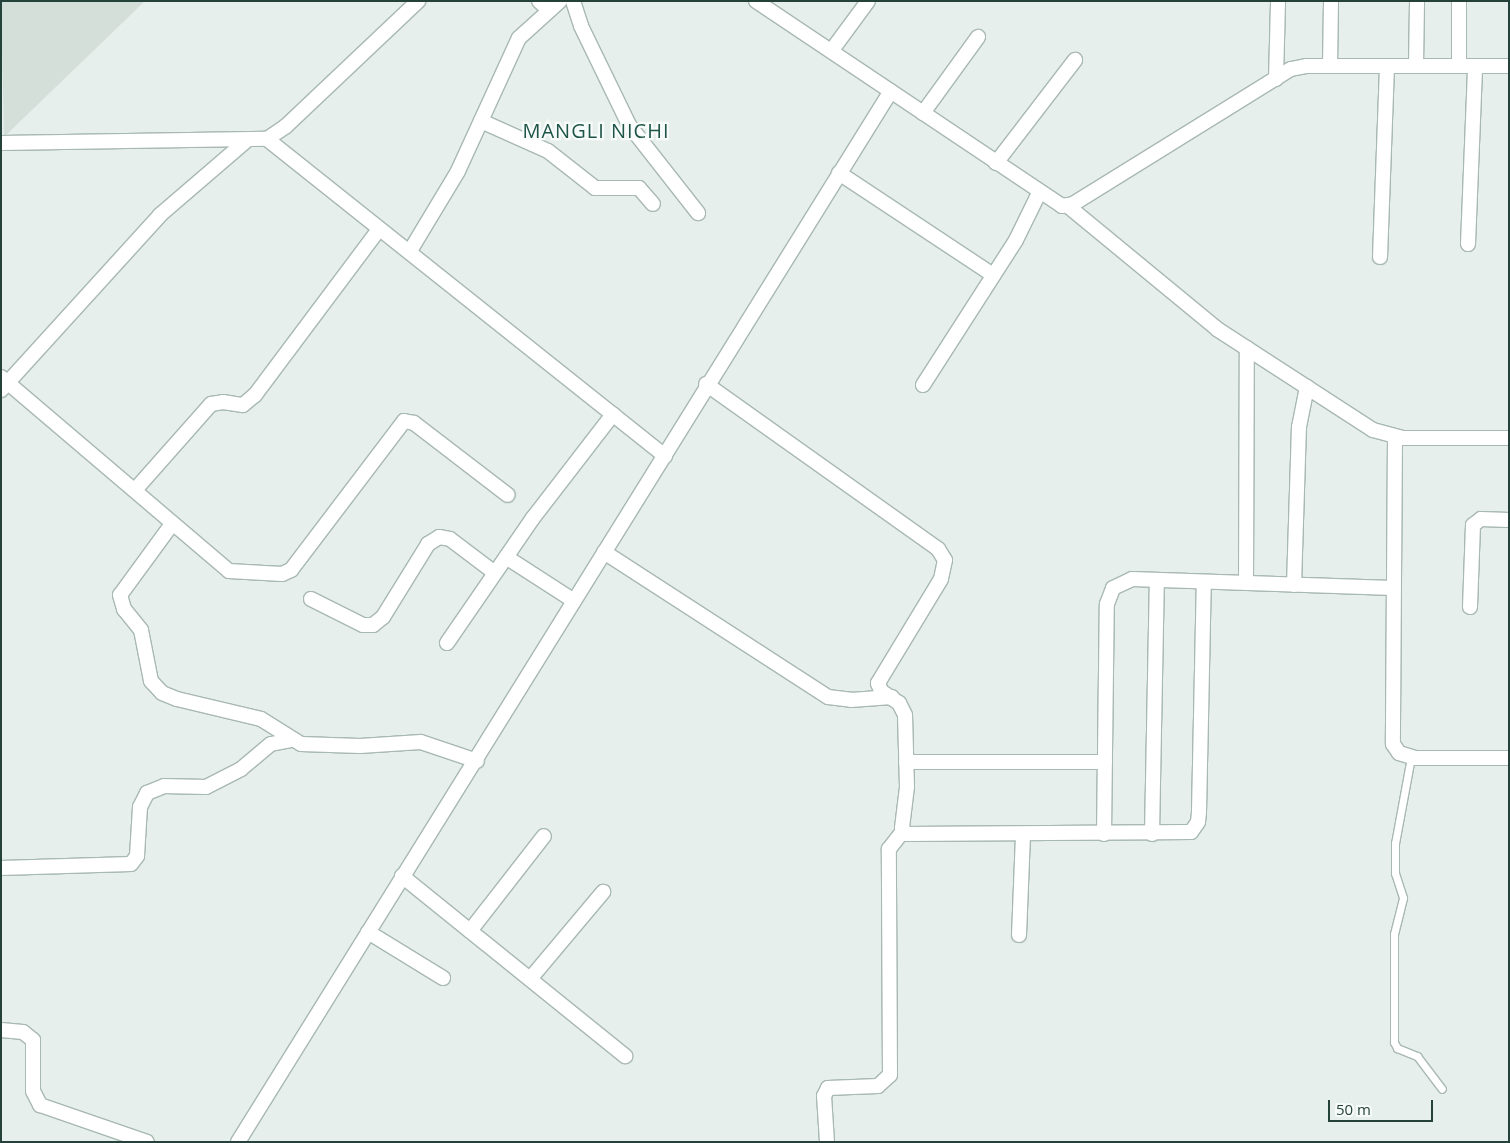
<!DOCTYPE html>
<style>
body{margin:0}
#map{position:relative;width:1510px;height:1143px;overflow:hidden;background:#e6efeb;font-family:"Open Sans",sans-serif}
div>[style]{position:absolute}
.built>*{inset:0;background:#d4dfda}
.roads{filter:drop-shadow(1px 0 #a8b8b2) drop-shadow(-1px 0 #a8b8b2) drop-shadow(0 1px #a8b8b2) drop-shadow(0 -1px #a8b8b2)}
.lane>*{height:7px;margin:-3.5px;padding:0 3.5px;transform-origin:3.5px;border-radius:3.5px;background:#fff}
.street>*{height:14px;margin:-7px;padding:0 7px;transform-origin:7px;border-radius:7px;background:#fff}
span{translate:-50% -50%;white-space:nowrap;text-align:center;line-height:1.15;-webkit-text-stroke:4.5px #f7fbf9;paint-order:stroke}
.quarter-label{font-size:20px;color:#1f5548;letter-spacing:1px}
.frame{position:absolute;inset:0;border:2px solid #24423a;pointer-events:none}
.scale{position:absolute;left:1328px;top:1100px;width:105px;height:22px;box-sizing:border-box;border:2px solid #24423a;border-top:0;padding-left:6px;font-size:15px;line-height:18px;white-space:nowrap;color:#24423a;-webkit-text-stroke:4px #f7fbf9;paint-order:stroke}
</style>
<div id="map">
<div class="built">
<i style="clip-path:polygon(1px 1px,145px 1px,4px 137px)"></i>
</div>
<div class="roads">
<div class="lane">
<i style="left:1411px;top:757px;width:87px;rotate:100.5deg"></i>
<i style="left:1395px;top:843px;width:30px;rotate:90deg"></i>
<i style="left:1395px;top:873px;width:26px;rotate:72deg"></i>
<i style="left:1403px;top:898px;width:37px;rotate:104deg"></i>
<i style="left:1394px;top:934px;width:108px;rotate:90deg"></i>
<i style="left:1394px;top:1042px;width:7px;rotate:63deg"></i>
<i style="left:1397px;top:1048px;width:22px;rotate:22deg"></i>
<i style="left:1417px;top:1056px;width:41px;rotate:52.9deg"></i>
</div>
<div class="street">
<i style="left:539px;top:1px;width:13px;rotate:42deg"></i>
<i style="left:573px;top:1px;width:26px;rotate:72deg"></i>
<i style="left:581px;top:26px;width:110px;rotate:64.1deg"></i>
<i style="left:629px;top:125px;width:112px;rotate:51.9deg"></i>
<i style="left:756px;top:1px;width:368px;rotate:33.8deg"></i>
<i style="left:1062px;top:206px;width:11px;rotate:-10deg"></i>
<i style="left:1073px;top:204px;width:256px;rotate:-31.8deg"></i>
<i style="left:1291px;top:69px;width:15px;rotate:-11deg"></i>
<i style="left:1306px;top:66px;width:203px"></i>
<i style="left:1459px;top:1px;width:65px;rotate:90deg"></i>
<i style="left:832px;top:50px;width:61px;rotate:-53.7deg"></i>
<i style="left:1330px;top:66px;width:65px;rotate:-89.1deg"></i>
<i style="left:1416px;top:66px;width:65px;rotate:-89.1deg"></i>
<i style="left:1276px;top:79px;width:78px;rotate:-88.5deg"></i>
<i style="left:923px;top:113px;width:94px;rotate:-54.1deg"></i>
<i style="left:481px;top:121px;width:73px;rotate:24.1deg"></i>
<i style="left:548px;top:151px;width:60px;rotate:38.2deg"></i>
<i style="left:595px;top:188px;width:44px"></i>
<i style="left:639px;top:188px;width:21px;rotate:49deg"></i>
<i style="left:267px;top:139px;width:509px;rotate:38.54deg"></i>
<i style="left:1px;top:143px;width:266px;rotate:-0.9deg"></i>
<i style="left:267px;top:139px;width:23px;rotate:-34deg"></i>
<i style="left:286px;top:126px;width:182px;rotate:-43.4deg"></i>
<i style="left:996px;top:163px;width:130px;rotate:-52.5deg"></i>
<i style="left:839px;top:173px;width:185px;rotate:33.5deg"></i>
<i style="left:1068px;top:206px;width:193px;rotate:39.5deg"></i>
<i style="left:1217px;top:329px;width:186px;rotate:32.9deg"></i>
<i style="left:1373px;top:430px;width:31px;rotate:15deg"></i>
<i style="left:1403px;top:438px;width:106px"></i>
<i style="left:1468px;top:244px;width:178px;rotate:-87.7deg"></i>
<i style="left:410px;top:251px;width:93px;rotate:-59deg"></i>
<i style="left:458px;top:171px;width:146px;rotate:-65.4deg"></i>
<i style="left:519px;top:38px;width:55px;rotate:-42.1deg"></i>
<i style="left:1380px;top:257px;width:191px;rotate:-87.9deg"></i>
<i style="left:1px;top:377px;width:299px;rotate:40.4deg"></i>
<i style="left:229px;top:571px;width:53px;rotate:3.2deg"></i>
<i style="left:282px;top:574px;width:10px;rotate:-24deg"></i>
<i style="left:291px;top:570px;width:187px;rotate:-52.8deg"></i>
<i style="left:404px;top:421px;width:10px;rotate:11deg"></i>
<i style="left:414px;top:423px;width:118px;rotate:37.5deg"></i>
<i style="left:706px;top:384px;width:285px;rotate:35.4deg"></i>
<i style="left:938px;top:549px;width:13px;rotate:58deg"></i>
<i style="left:945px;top:560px;width:19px;rotate:102deg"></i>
<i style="left:941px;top:579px;width:122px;rotate:121.2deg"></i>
<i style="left:878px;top:683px;width:9px;rotate:69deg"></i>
<i style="left:881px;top:691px;width:22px;rotate:34deg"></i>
<i style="left:899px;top:703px;width:13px;rotate:63deg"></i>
<i style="left:905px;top:715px;width:72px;rotate:88.4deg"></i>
<i style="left:907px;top:787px;width:41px;rotate:97deg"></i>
<i style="left:902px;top:828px;width:7px;rotate:56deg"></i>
<i style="left:906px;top:834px;width:285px;rotate:-0.4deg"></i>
<i style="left:1191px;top:832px;width:12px;rotate:-55deg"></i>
<i style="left:1198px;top:822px;width:10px;rotate:-84deg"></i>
<i style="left:1199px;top:812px;width:230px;rotate:-88.8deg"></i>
<i style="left:923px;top:385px;width:172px;rotate:-57.3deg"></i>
<i style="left:1016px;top:240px;width:52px;rotate:-63.9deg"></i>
<i style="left:1px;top:390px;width:236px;rotate:-47.7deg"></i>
<i style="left:160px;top:215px;width:113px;rotate:-40.7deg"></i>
<i style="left:1395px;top:437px;width:307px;rotate:90.4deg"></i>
<i style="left:1393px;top:744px;width:11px;rotate:56deg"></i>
<i style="left:1399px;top:753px;width:17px;rotate:17deg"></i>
<i style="left:1415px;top:758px;width:94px"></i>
<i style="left:135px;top:490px;width:115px;rotate:-48.5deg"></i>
<i style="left:211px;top:404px;width:12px;rotate:-9deg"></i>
<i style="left:223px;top:402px;width:20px;rotate:9deg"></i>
<i style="left:243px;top:405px;width:16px;rotate:-40deg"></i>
<i style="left:255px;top:395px;width:207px;rotate:-53.2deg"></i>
<i style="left:172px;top:524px;width:88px;rotate:126.2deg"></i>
<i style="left:120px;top:595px;width:15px;rotate:74deg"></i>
<i style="left:124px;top:609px;width:27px;rotate:51deg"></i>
<i style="left:141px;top:630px;width:52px;rotate:78.9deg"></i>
<i style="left:151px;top:681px;width:16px;rotate:47deg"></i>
<i style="left:162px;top:693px;width:16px;rotate:22deg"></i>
<i style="left:177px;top:699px;width:86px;rotate:13.4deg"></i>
<i style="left:261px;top:719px;width:47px;rotate:32deg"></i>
<i style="left:301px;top:744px;width:59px;rotate:1.9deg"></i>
<i style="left:360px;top:746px;width:61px;rotate:-3.8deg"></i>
<i style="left:421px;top:742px;width:59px;rotate:18.7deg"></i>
<i style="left:604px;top:552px;width:267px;rotate:32.9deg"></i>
<i style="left:828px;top:697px;width:23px;rotate:7deg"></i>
<i style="left:851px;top:700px;width:41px;rotate:-4.2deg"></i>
<i style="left:506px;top:557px;width:81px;rotate:32.9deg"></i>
<i style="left:1246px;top:583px;width:235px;rotate:-89.8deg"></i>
<i style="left:1294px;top:585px;width:158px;rotate:-88.2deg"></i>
<i style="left:1299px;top:427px;width:41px;rotate:-78.7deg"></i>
<i style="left:311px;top:599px;width:58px;rotate:26.6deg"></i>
<i style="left:363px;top:625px;width:10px"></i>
<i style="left:373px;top:625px;width:13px;rotate:-39deg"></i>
<i style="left:383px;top:617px;width:86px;rotate:-58.3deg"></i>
<i style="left:428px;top:544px;width:13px;rotate:-32deg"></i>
<i style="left:439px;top:537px;width:11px;rotate:10deg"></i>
<i style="left:450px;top:539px;width:56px;rotate:37.1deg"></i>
<i style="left:1470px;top:607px;width:82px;rotate:-87.9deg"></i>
<i style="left:1473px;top:525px;width:10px;rotate:-37deg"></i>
<i style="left:1481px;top:519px;width:28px;rotate:2deg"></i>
<i style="left:447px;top:643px;width:152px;rotate:-55.5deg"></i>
<i style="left:533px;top:518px;width:131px;rotate:-52.4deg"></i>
<i style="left:906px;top:762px;width:199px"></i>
<i style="left:1104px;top:834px;width:230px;rotate:-89.3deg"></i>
<i style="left:1107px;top:604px;width:17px;rotate:-69deg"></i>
<i style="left:1113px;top:588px;width:21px;rotate:-25deg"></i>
<i style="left:1132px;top:579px;width:261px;rotate:2deg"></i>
<i style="left:1152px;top:834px;width:254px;rotate:-88.9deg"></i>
<i style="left:1px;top:868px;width:130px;rotate:-1.8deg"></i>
<i style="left:131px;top:864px;width:10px;rotate:-53deg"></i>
<i style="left:137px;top:856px;width:49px;rotate:-86.5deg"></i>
<i style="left:140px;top:807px;width:16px;rotate:-63deg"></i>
<i style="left:147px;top:793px;width:18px;rotate:-22deg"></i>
<i style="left:164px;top:786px;width:42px;rotate:1.4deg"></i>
<i style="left:206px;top:787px;width:39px;rotate:-27deg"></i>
<i style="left:241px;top:769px;width:39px;rotate:-40deg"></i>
<i style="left:271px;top:744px;width:20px;rotate:-11deg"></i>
<i style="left:402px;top:876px;width:287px;rotate:38.9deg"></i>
<i style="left:470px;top:931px;width:120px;rotate:-52.1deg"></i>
<i style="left:368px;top:932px;width:88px;rotate:31.5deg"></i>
<i style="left:1019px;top:935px;width:101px;rotate:-87.7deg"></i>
<i style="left:530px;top:979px;width:114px;rotate:-50deg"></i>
<i style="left:1px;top:1030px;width:22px;rotate:5deg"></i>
<i style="left:23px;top:1032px;width:13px;rotate:39deg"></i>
<i style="left:33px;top:1040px;width:51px;rotate:90deg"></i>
<i style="left:33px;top:1091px;width:16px;rotate:63deg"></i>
<i style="left:40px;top:1105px;width:113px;rotate:19.1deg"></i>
<i style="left:238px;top:1142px;width:1237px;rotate:-58.15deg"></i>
<i style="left:827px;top:1142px;width:46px;rotate:-93.7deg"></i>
<i style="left:824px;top:1096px;width:9px;rotate:-63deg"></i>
<i style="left:828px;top:1088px;width:50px;rotate:-2.3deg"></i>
<i style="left:878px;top:1086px;width:16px;rotate:-43deg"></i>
<i style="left:890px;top:1075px;width:226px;rotate:-90.3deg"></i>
<i style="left:889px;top:849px;width:23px;rotate:-52deg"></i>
</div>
</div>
<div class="quarter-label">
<span style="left:596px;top:130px">MANGLI NICHI</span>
</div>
<div class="frame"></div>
<div class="scale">50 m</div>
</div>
